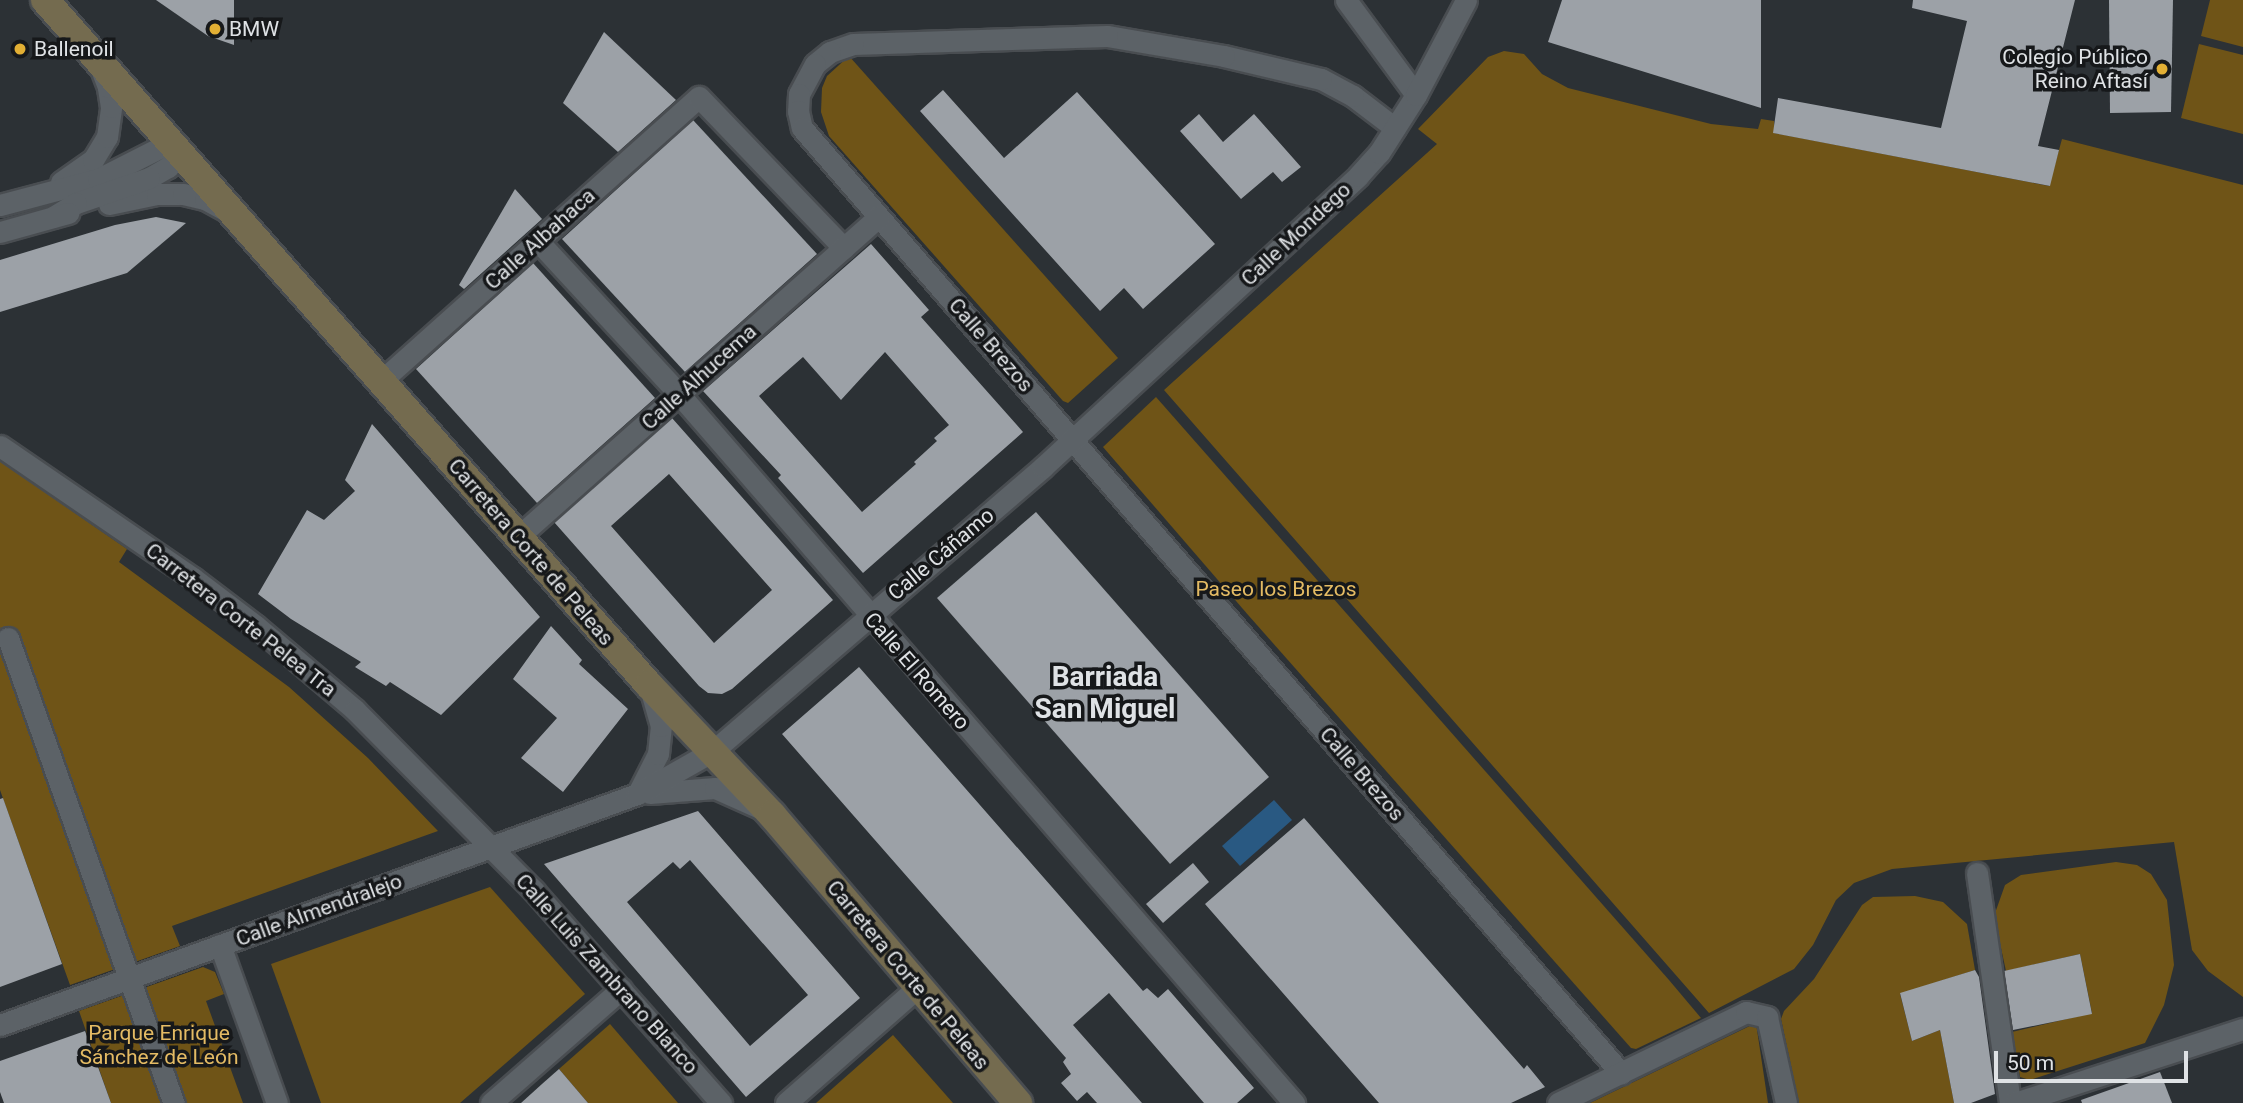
<!DOCTYPE html>
<meta charset="utf-8">
<style>
body{margin:0}
#map{position:relative;width:2243px;height:1103px;overflow:hidden;background:#2c3135;font-family:Roboto,sans-serif}
div>[style]{position:absolute}
.green>*{inset:0;background:#6f5417}
.water>*{inset:0;background:#295982}
.building>*{inset:0;background:#9ca1a7}
.roads{filter:drop-shadow(2px 0 #494d51) drop-shadow(-2px 0 #494d51) drop-shadow(0 2px #494d51) drop-shadow(0 -2px #494d51)}
.street>*{height:21px;margin:-10.5px;padding:0 10.5px;transform-origin:10.5px;border-radius:10.5px;background:#5c6267}
.secondary>*{height:28px;margin:-14px;padding:0 14px;transform-origin:14px;border-radius:14px;background:#746b4f}
.dots>*{width:19px;height:19px;translate:-50% -50%;box-sizing:border-box;border:4px solid #16181a;border-radius:50%}
span{translate:-50% -50%;white-space:nowrap;text-align:center;line-height:1.15;-webkit-text-stroke:7px #16181a;paint-order:stroke}
.poi-label{font-size:21px;color:#dfe2e5}
.left{translate:0 -50%;text-align:left}
.right{translate:-100% -50%;text-align:right}
.street-label{font-size:21px;color:#dfe2e5}
.park-label{font-size:21px;color:#e4bb64}
.district-label{font-size:28px;color:#dfe2e5;font-weight:700}
.scale{position:absolute;left:1994px;top:1051px;width:194px;height:32px;box-sizing:border-box;border:4px solid #dfe2e5;border-top:0;padding-left:9px;font-size:21px;line-height:24px;white-space:nowrap;color:#dfe2e5;-webkit-text-stroke:5px #16181a;paint-order:stroke}
</style>
<div id="map">
<div class="green">
<i style="clip-path:polygon(2210px 0,2243px 0,2243px 47px,2201px 36px)"></i>
<i style="clip-path:polygon(2199px 44px,2243px 55px,2243px 134px,2181px 118px)"></i>
<i style="clip-path:polygon(1504px 51px,1524px 54px,1542px 74px,1568px 88px,1711px 124px,1758px 129px,1761px 119px,1774px 121px,1774px 133px,2049px 186px,2062px 139px,2243px 185px,2243px 997px,2208px 971px,2192px 950px,2174px 842px,1892px 869px,1854px 883px,1836px 900px,1813px 945px,1794px 969px,1709px 1013px,1164px 390px,1437px 144px,1418px 129px,1488px 57px)"></i>
<i style="clip-path:polygon(849px 56px,1118px 358px,1068px 403px,1063px 401px,829px 136px,821px 112px,822px 88px,827px 76px)"></i>
<i style="clip-path:polygon(1156px 397px,1669px 980px,1701px 1018px,1636px 1049px,1631px 1048px,1249px 616px,1103px 447px)"></i>
<i style="clip-path:polygon(0 461px,127px 549px,119px 562px,289px 687px,368px 758px,438px 831px,172px 926px,180px 946px,70px 985px,0 790px)"></i>
<i style="clip-path:polygon(2116px 862px,2137px 865px,2151px 874px,2167px 900px,2174px 965px,2164px 1005px,2145px 1043px,2030px 1080px,2020px 1077px,2012px 1032px,2092px 1013px,2080px 954px,2006px 971px,1994px 916px,2005px 885px,2021px 875px)"></i>
<i style="clip-path:polygon(490px 887px,585px 994px,460px 1103px,321px 1103px,271px 964px)"></i>
<i style="clip-path:polygon(1915px 896px,1943px 902px,1967px 924px,1975px 970px,1900px 994px,1912px 1041px,1940px 1030px,1954px 1103px,1799px 1103px,1781px 1019px,1784px 1011px,1814px 979px,1862px 905px,1873px 897px)"></i>
<i style="clip-path:polygon(203px 967px,215px 972px,224px 994px,206px 1001px,243px 1103px,111px 1103px,79px 1011px)"></i>
<i style="clip-path:polygon(1756px 1023px,1768px 1103px,1590px 1103px)"></i>
<i style="clip-path:polygon(610px 1024px,678px 1103px,588px 1103px,559px 1069px)"></i>
<i style="clip-path:polygon(893px 1035px,953px 1103px,816px 1103px)"></i>
</div>
<div class="water">
<i style="clip-path:polygon(1274px 800px,1292px 820px,1240px 866px,1222px 846px)"></i>
</div>
<div class="building">
<i style="clip-path:polygon(156px 0,234px 0,234px 45px,208px 36px)"></i>
<i style="clip-path:polygon(1562px 0,1761px 0,1761px 108px,1548px 42px)"></i>
<i style="clip-path:polygon(1913px 0,2075px 0,2038px 146px,2059px 150px,2050px 186px,1773px 133px,1778px 98px,1941px 128px,1967px 21px,1912px 8px)"></i>
<i style="clip-path:polygon(2109px 0,2173px 0,2171px 112px,2110px 113px)"></i>
<i style="clip-path:polygon(604px 32px,676px 100px,618px 152px,563px 103px)"></i>
<i style="clip-path:polygon(943px 90px,1004px 158px,1077px 92px,1215px 244px,1143px 309px,1124px 288px,1100px 311px,920px 111px)"></i>
<i style="clip-path:polygon(1199px 114px,1223px 142px,1254px 114px,1301px 167px,1282px 182px,1273px 172px,1241px 199px,1180px 131px)"></i>
<i style="clip-path:polygon(693px 120px,817px 254px,685px 372px,562px 239px)"></i>
<i style="clip-path:polygon(515px 189px,542px 219px,464px 289px,459px 285px)"></i>
<i style="clip-path:polygon(156px 217px,186px 223px,127px 273px,0 312px,0 260px,115px 225px)"></i>
<i style="clip-path:polygon(evenodd,871px 244px,929px 310px,921px 317px,1023px 432px,863px 573px,778px 478px,781px 475px,703px 391px,871px 244px,885px 352px,949px 425px,934px 438px,937px 441px,914px 462px,916px 464px,862px 512px,759px 396px,803px 357px,841px 400px,885px 352px)"></i>
<i style="clip-path:polygon(533px 263px,655px 398px,537px 503px,416px 369px)"></i>
<i style="clip-path:polygon(evenodd,672px 418px,833px 600px,732px 689px,722px 694px,708px 693px,699px 686px,554px 522px,672px 418px,669px 474px,772px 590px,714px 643px,611px 526px,669px 474px)"></i>
<i style="clip-path:polygon(372px 424px,540px 617px,441px 715px,390px 682px,386px 686px,355px 667px,361px 662px,291px 619px,258px 594px,307px 510px,324px 520px,355px 491px,345px 480px)"></i>
<i style="clip-path:polygon(1036px 512px,1269px 777px,1170px 864px,937px 598px)"></i>
<i style="clip-path:polygon(551px 626px,582px 660px,579px 664px,628px 709px,563px 792px,521px 758px,557px 718px,513px 679px)"></i>
<i style="clip-path:polygon(859px 667px,1143px 991px,1147px 988px,1158px 998px,1168px 989px,1254px 1088px,1237px 1103px,1204px 1103px,1109px 993px,1073px 1025px,1142px 1103px,1097px 1103px,1087px 1092px,1077px 1101px,1061px 1083px,1071px 1074px,1063px 1062px,1066px 1058px,782px 734px)"></i>
<i style="clip-path:polygon(3px 798px,62px 964px,0 987px,0 799px)"></i>
<i style="clip-path:polygon(evenodd,698px 811px,860px 998px,746px 1097px,544px 864px,698px 811px,690px 860px,808px 995px,750px 1046px,627px 902px,673px 862px,680px 869px,690px 860px)"></i>
<i style="clip-path:polygon(1304px 818px,1524px 1069px,1527px 1065px,1545px 1087px,1511px 1103px,1379px 1103px,1205px 904px)"></i>
<i style="clip-path:polygon(1193px 863px,1209px 882px,1163px 923px,1146px 904px)"></i>
<i style="clip-path:polygon(2080px 954px,2092px 1014px,2013px 1030px,2004px 971px)"></i>
<i style="clip-path:polygon(1975px 970px,1979px 977px,1995px 1094px,1971px 1103px,1954px 1103px,1940px 1030px,1912px 1041px,1900px 993px)"></i>
<i style="clip-path:polygon(85px 1031px,111px 1103px,4px 1103px,0 1092px,0 1061px)"></i>
<i style="clip-path:polygon(559px 1069px,588px 1103px,521px 1103px,542px 1084px)"></i>
<i style="clip-path:polygon(2160px 1072px,2172px 1103px,2082px 1103px,2081px 1100px)"></i>
</div>
<div class="roads">
<div class="street">
<i style="left:1346px;top:0;width:118px;rotate:53.6deg"></i>
<i style="left:1395px;top:128px;width:53px;rotate:-142.7deg"></i>
<i style="left:1353px;top:96px;width:36px;rotate:-152deg"></i>
<i style="left:1321px;top:79px;width:100px;rotate:-166.7deg"></i>
<i style="left:1224px;top:56px;width:119px;rotate:-170.3deg"></i>
<i style="left:1107px;top:36px;width:254px;rotate:178.2deg"></i>
<i style="left:853px;top:44px;width:24px;rotate:161deg"></i>
<i style="left:830px;top:52px;width:19px;rotate:141deg"></i>
<i style="left:815px;top:64px;width:34px;rotate:118deg"></i>
<i style="left:799px;top:94px;width:17px;rotate:93deg"></i>
<i style="left:798px;top:111px;width:17px;rotate:77deg"></i>
<i style="left:802px;top:128px;width:1251px;rotate:49.09deg"></i>
<i style="left:61px;top:182px;width:39px;rotate:-35deg"></i>
<i style="left:93px;top:160px;width:27px;rotate:-59deg"></i>
<i style="left:107px;top:137px;width:30px;rotate:-82deg"></i>
<i style="left:111px;top:107px;width:20px;rotate:-99deg"></i>
<i style="left:108px;top:87px;width:19px;rotate:-111deg"></i>
<i style="left:109px;top:204px;width:49px;rotate:-11.8deg"></i>
<i style="left:157px;top:194px;width:26px"></i>
<i style="left:183px;top:194px;width:23px;rotate:13deg"></i>
<i style="left:205px;top:199px;width:25px;rotate:29deg"></i>
<i style="left:0;top:205px;width:101px;rotate:-14.9deg"></i>
<i style="left:98px;top:179px;width:80px;rotate:-26.9deg"></i>
<i style="left:169px;top:143px;width:14px;rotate:45deg"></i>
<i style="left:179px;top:153px;width:18px;rotate:128deg"></i>
<i style="left:168px;top:167px;width:22px;rotate:150deg"></i>
<i style="left:149px;top:178px;width:77px;rotate:161.1deg"></i>
<i style="left:76px;top:203px;width:26px;rotate:149deg"></i>
<i style="left:0;top:232px;width:71px;rotate:-15.6deg"></i>
<i style="left:538px;top:241px;width:208px;rotate:47.3deg"></i>
<i style="left:679px;top:394px;width:939px;rotate:49.06deg"></i>
<i style="left:381px;top:381px;width:426px;rotate:-41.8deg"></i>
<i style="left:699px;top:97px;width:209px;rotate:46.2deg"></i>
<i style="left:0;top:446px;width:234px;rotate:34.4deg"></i>
<i style="left:193px;top:578px;width:79px;rotate:37.3deg"></i>
<i style="left:256px;top:626px;width:130px;rotate:40.3deg"></i>
<i style="left:355px;top:710px;width:255px;rotate:45.3deg"></i>
<i style="left:534px;top:891px;width:283px;rotate:48.6deg"></i>
<i style="left:518px;top:537px;width:482px;rotate:-41.6deg"></i>
<i style="left:8px;top:638px;width:494px;rotate:70.4deg"></i>
<i style="left:638px;top:793px;width:44px;rotate:-62.9deg"></i>
<i style="left:658px;top:754px;width:28px;rotate:-84deg"></i>
<i style="left:661px;top:726px;width:40px;rotate:-106deg"></i>
<i style="left:650px;top:793px;width:65px;rotate:-4.4deg"></i>
<i style="left:715px;top:788px;width:49px;rotate:24deg"></i>
<i style="left:1977px;top:873px;width:232px;rotate:81.8deg"></i>
<i style="left:220px;top:945px;width:168px;rotate:70.2deg"></i>
<i style="left:0;top:1025px;width:678px;rotate:-19.93deg"></i>
<i style="left:637px;top:794px;width:87px;rotate:-29.5deg"></i>
<i style="left:713px;top:751px;width:435px;rotate:-40.7deg"></i>
<i style="left:1043px;top:467px;width:429px;rotate:-42.7deg"></i>
<i style="left:1358px;top:176px;width:31px;rotate:-48deg"></i>
<i style="left:1379px;top:153px;width:69px;rotate:-57.5deg"></i>
<i style="left:1416px;top:95px;width:107px;rotate:-62.2deg"></i>
<i style="left:491px;top:1103px;width:173px;rotate:-41.2deg"></i>
<i style="left:786px;top:1103px;width:174px;rotate:-41.3deg"></i>
<i style="left:1558px;top:1103px;width:209px;rotate:-25.8deg"></i>
<i style="left:1746px;top:1012px;width:22px;rotate:13deg"></i>
<i style="left:1767px;top:1017px;width:88px;rotate:77.5deg"></i>
<i style="left:2015px;top:1103px;width:240px;rotate:-18deg"></i>
</div>
<div class="secondary">
<i style="left:45px;top:0;width:913px;rotate:48.6deg"></i>
<i style="left:649px;top:685px;width:179px;rotate:46.6deg"></i>
<i style="left:772px;top:815px;width:379px;rotate:49.5deg"></i>
</div>
</div>
<div class="dots">
<i style="left:215px;top:29px;background:#e2af34"></i>
<i style="left:20px;top:49px;background:#e2af34"></i>
<i style="left:2162px;top:69px;background:#e2af34"></i>
</div>
<div class="poi-label">
<span class="left" style="left:229px;top:29px">BMW</span>
<span class="left" style="left:34px;top:49px">Ballenoil</span>
<span class="right" style="left:2148px;top:69px">Colegio Público<br>Reino Aftasí</span>
</div>
<div class="street-label">
<span style="left:1296px;top:234px;rotate:-43deg">Calle Mondego</span>
<span style="left:540px;top:239px;rotate:-42deg">Calle Albahaca</span>
<span style="left:991px;top:345px;rotate:49deg">Calle Brezos</span>
<span style="left:699px;top:377px;rotate:-42deg">Calle Alhucema</span>
<span style="left:531px;top:552px;rotate:49deg">Carretera Corte de Peleas</span>
<span style="left:941px;top:554px;rotate:-40deg">Calle Cáñamo</span>
<span style="left:241px;top:620px;rotate:38deg">Carretera Corte Pelea Tra</span>
<span style="left:917px;top:671px;rotate:49deg">Calle El Romero</span>
<span style="left:1362px;top:774px;rotate:49deg">Calle Brezos</span>
<span style="left:319px;top:910px;rotate:-20deg">Calle Almendralejo</span>
<span style="left:607px;top:974px;rotate:48deg">Calle Luis Zambrano Blanco</span>
<span style="left:908px;top:975px;rotate:50deg">Carretera Corte de Peleas</span>
</div>
<div class="park-label">
<span style="left:1276px;top:589px">Paseo los Brezos</span>
<span style="left:159px;top:1045px">Parque Enrique<br>Sánchez de León</span>
</div>
<div class="district-label">
<span style="left:1105px;top:693px">Barriada<br>San Miguel</span>
</div>
<div class="scale">50 m</div>
</div>
